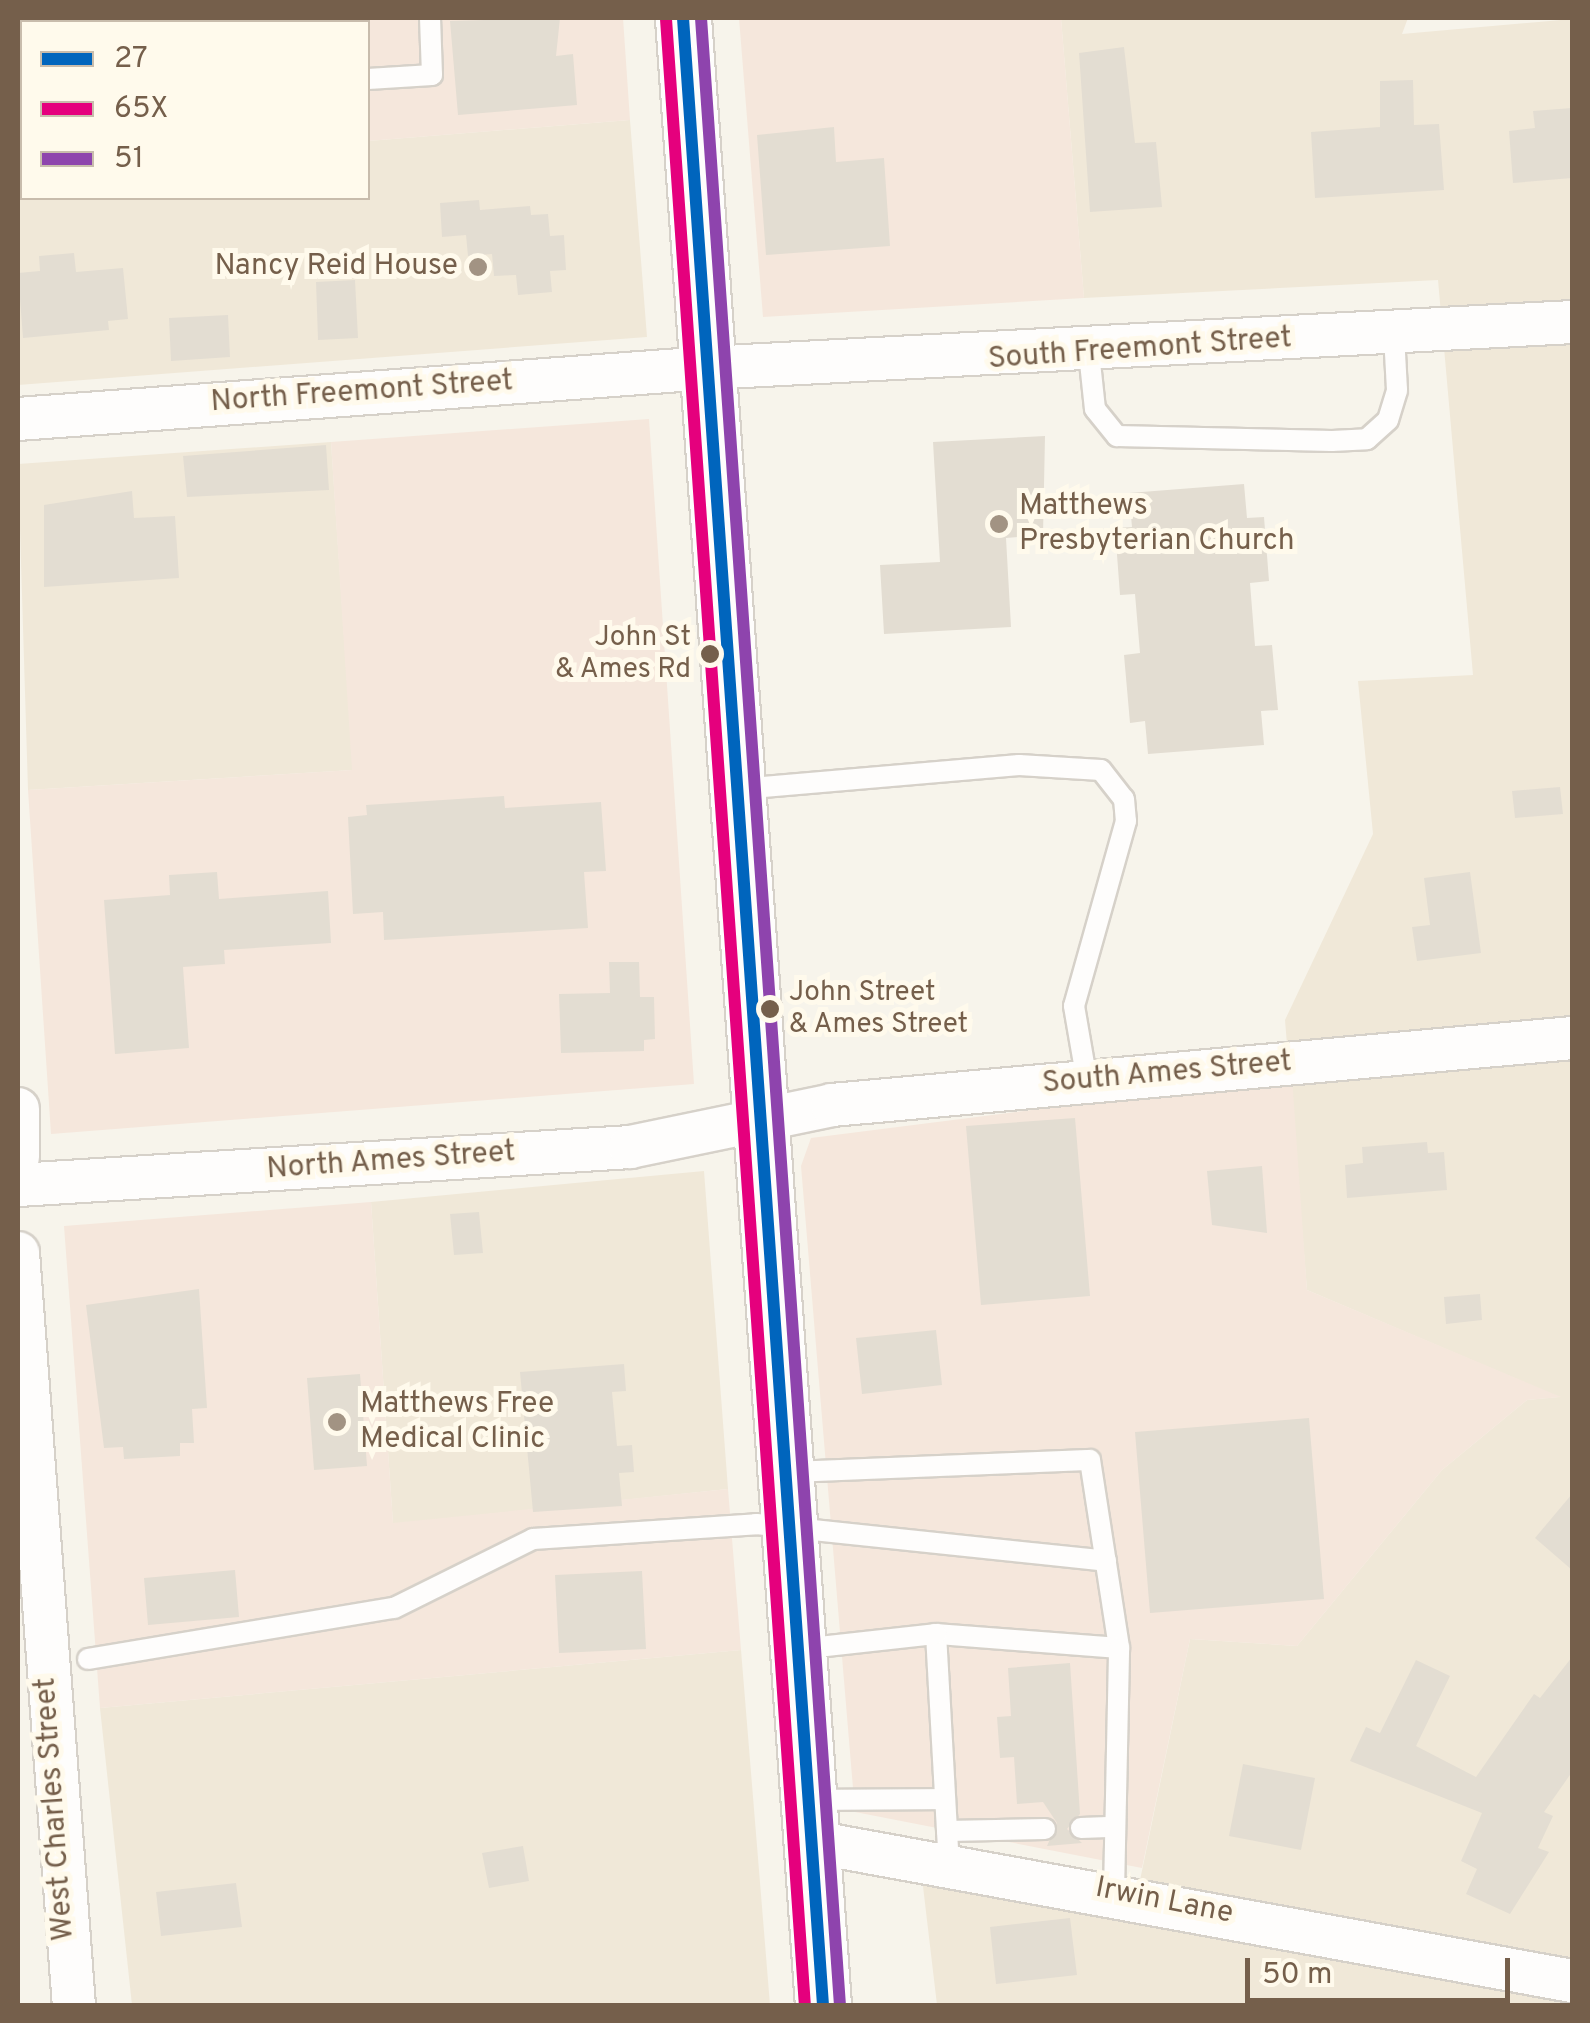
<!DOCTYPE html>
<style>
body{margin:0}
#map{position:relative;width:1590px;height:2023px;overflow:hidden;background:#f7f4eb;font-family:Overpass,sans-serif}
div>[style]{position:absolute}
.residential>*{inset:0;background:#f0e8d8}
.commercial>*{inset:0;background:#f5e7dc}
.building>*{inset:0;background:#e3ddd2}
.roads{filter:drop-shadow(2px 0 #d6d1c9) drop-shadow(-2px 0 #d6d1c9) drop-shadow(0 2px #d6d1c9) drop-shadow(0 -2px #d6d1c9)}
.service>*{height:20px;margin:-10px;padding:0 10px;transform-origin:10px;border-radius:10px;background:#fefdfc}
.minor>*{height:42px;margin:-21px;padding:0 21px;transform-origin:21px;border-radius:21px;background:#fefdfc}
.secondary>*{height:55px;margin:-27.5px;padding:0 27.5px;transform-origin:27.5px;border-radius:27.5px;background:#fefdfc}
.bus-1>*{height:12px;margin:-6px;padding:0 6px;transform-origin:6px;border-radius:6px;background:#0065bd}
.bus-2>*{height:12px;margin:-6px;padding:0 6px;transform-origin:6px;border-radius:6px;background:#e5007d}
.bus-3>*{height:12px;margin:-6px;padding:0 6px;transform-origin:6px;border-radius:6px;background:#8e44ad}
.dots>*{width:28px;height:28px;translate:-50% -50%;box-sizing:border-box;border:5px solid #fffaec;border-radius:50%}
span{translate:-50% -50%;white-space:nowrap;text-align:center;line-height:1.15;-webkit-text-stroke:10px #fffaec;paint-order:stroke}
.bus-label{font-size:28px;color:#755f4b}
.right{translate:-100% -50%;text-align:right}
.left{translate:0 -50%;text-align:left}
.poi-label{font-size:30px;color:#755f4b}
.street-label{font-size:30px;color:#755f4b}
.frame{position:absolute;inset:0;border:20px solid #755f4b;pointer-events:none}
.legend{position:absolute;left:20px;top:20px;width:350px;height:180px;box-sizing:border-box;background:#fffaec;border:2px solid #c8bcac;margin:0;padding:12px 18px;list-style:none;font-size:30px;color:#755f4b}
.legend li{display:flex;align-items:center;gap:20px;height:50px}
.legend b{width:50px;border:2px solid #c8bcac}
.scale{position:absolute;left:1245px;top:1958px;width:265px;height:45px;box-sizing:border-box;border:5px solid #755f4b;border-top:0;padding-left:12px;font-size:30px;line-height:35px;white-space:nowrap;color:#755f4b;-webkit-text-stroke:8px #fffaec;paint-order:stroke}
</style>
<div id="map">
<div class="residential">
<i style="clip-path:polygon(1061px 18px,1408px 18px,1402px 34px,1572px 19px,1572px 2005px,937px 2005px,922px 1878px,1133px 1914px,1190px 1639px,1297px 1646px,1442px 1470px,1527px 1400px,1559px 1397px,1307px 1290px,1285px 1020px,1373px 834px,1358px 681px,1473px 675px,1438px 280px,1084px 298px)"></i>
<i style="clip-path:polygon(18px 27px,22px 198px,368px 198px,368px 141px,630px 120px,647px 337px,18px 385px)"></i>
<i style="clip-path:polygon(331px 442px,353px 770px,28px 790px,18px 464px)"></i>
<i style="clip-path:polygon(704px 1171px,728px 1489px,393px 1524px,371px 1202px)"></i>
<i style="clip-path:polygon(741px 1650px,770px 2005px,132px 2005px,100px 1708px)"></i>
</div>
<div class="commercial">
<i style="clip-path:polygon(295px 18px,623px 18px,630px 120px,368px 141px,368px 22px)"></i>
<i style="clip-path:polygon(739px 18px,1061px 18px,1084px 298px,763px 317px)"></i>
<i style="clip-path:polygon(649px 419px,694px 1084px,51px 1134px,28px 790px,352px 770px,331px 442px)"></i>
<i style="clip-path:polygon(1292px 1077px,1307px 1290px,1561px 1397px,1527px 1400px,1442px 1470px,1297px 1646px,1190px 1639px,1142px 1868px,855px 1812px,801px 1166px,811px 1138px)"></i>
<i style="clip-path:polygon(371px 1202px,393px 1523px,728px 1489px,741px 1650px,100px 1708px,64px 1226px)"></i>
</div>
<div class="building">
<i style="clip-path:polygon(560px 18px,556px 56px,573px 54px,577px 105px,458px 115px,450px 21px)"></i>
<i style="clip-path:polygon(1124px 47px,1135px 143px,1156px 142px,1162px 207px,1090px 212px,1079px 53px)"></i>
<i style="clip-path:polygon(1413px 80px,1414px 125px,1439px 124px,1444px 190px,1315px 198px,1311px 132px,1380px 127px,1380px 81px)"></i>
<i style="clip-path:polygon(1572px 108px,1572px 178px,1513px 183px,1509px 131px,1535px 128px,1533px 111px)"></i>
<i style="clip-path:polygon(834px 127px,836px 162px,884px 158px,890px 246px,766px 255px,757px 135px)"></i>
<i style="clip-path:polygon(479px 200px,480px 210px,530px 206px,531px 215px,548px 214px,550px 236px,564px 235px,566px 270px,550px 271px,552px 292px,518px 295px,516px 275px,494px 276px,492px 254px,468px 256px,466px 235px,442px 237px,440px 203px)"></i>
<i style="clip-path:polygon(74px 253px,76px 272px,123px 268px,128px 319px,108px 321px,109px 330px,23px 338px,18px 273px,40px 271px,39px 256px)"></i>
<i style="clip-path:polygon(355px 280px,358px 338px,318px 340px,316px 282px)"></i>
<i style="clip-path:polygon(228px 315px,230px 357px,171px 361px,169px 318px)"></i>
<i style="clip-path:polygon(1045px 436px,1043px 535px,1006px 538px,1011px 627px,884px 634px,880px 565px,940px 562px,933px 442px)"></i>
<i style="clip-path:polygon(326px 445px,329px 490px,187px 497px,183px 456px)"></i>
<i style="clip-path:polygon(1244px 484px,1247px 518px,1264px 517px,1269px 581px,1250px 583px,1255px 646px,1272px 645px,1278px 710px,1261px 711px,1264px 745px,1148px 754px,1145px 721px,1130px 723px,1124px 655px,1140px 653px,1135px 594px,1120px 595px,1115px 528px,1132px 527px,1129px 493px)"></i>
<i style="clip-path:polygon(132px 491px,134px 518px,175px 516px,179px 578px,44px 587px,44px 505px)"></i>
<i style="clip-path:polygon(1560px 787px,1563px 814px,1515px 818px,1512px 791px)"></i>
<i style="clip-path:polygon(504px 796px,505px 808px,601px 802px,606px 871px,584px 872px,588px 928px,384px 940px,383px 912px,353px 914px,348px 817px,367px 815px,366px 805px)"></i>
<i style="clip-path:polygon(217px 872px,219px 899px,328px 891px,331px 943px,224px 950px,225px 964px,183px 967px,189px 1048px,115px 1054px,104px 900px,170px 895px,169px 875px)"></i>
<i style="clip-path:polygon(1470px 872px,1481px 953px,1417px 961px,1412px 927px,1430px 925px,1424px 878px)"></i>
<i style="clip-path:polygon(609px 962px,639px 962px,640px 997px,654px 997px,655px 1039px,644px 1040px,644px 1051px,561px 1053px,559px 994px,610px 993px)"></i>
<i style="clip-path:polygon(1075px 1118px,1090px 1296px,981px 1305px,966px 1126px)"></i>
<i style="clip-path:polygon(1427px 1142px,1428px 1153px,1444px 1152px,1447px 1190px,1347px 1198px,1345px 1165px,1363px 1163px,1362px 1147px)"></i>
<i style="clip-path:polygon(1262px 1166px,1267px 1233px,1212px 1225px,1207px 1171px)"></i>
<i style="clip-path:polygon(479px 1212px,483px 1253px,454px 1255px,450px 1214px)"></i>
<i style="clip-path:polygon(199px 1289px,207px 1408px,192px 1409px,194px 1443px,180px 1443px,180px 1456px,124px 1459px,123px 1447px,104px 1448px,86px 1305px)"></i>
<i style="clip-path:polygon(1480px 1294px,1482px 1320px,1446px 1324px,1444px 1297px)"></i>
<i style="clip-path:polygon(936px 1330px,942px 1385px,862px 1394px,856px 1338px)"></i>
<i style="clip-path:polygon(624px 1364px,626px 1391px,612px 1392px,617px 1446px,632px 1445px,634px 1472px,619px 1473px,622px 1506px,533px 1512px,520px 1372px)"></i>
<i style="clip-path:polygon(360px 1374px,367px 1466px,314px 1470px,307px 1378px)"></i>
<i style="clip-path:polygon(1309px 1418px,1324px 1599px,1150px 1613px,1135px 1432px)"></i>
<i style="clip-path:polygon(1572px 1494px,1572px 1570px,1535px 1538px)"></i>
<i style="clip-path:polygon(235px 1570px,239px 1617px,148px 1625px,144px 1578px)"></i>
<i style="clip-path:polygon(642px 1571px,646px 1649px,559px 1653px,555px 1575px)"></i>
<i style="clip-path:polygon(1572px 1657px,1572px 1772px,1544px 1812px,1553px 1816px,1538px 1848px,1549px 1852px,1510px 1914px,1466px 1894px,1477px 1869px,1461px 1861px,1482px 1813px,1350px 1761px,1366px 1727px,1380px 1733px,1416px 1660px,1450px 1676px,1416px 1746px,1476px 1777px,1534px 1694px,1540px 1698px)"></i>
<i style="clip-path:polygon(1070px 1663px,1080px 1814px,1067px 1829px,1082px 1843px,1047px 1846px,1057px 1823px,1043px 1802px,1017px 1804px,1014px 1757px,1000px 1758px,997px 1717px,1011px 1716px,1008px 1668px)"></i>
<i style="clip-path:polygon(1243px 1764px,1315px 1778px,1301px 1850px,1229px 1836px)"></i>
<i style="clip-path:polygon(523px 1846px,529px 1881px,489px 1888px,482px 1853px)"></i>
<i style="clip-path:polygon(236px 1883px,242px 1927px,161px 1936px,156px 1892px)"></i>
<i style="clip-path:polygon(1070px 1918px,1077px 1975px,996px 1984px,990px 1927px)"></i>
</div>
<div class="roads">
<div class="service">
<i style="left:327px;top:18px;width:4px;rotate:90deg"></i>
<i style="left:368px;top:79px;width:64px;rotate:-3.6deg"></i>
<i style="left:432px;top:75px;width:57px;rotate:-92deg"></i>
<i style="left:1089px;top:353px;width:56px;rotate:83.9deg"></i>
<i style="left:1095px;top:409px;width:35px;rotate:51deg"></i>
<i style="left:1117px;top:436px;width:215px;rotate:1.3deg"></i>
<i style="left:1332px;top:441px;width:35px;rotate:-3deg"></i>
<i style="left:1367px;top:439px;width:28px;rotate:-42deg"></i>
<i style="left:1388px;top:420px;width:31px;rotate:-73deg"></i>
<i style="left:1397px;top:390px;width:56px;rotate:-93.1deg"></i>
<i style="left:740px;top:789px;width:280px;rotate:-4.9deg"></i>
<i style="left:1019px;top:765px;width:82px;rotate:3.5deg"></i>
<i style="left:1101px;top:770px;width:37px;rotate:52deg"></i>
<i style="left:1124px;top:799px;width:22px;rotate:85deg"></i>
<i style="left:1126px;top:821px;width:192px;rotate:105.7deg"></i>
<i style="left:1074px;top:1006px;width:76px;rotate:80.2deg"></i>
<i style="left:789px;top:1472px;width:301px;rotate:-2.3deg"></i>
<i style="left:1090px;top:1460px;width:190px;rotate:81.2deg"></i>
<i style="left:1119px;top:1648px;width:184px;rotate:-175.6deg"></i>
<i style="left:936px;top:1634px;width:229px;rotate:86.8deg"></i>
<i style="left:800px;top:1649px;width:137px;rotate:-6.3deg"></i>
<i style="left:88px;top:1659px;width:310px;rotate:-9.5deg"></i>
<i style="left:394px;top:1608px;width:155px;rotate:-26.4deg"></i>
<i style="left:533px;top:1539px;width:224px;rotate:-3.8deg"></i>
<i style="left:756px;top:1524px;width:352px;rotate:6deg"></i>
<i style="left:812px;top:1800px;width:133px;rotate:-0.4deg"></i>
<i style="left:1081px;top:1828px;width:34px;rotate:-2deg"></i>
<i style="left:947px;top:1831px;width:98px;rotate:-1.2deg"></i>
<i style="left:1114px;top:1892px;width:244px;rotate:-88.8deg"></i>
</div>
<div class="minor">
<i style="left:18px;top:419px;width:691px;rotate:-4.23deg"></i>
<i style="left:707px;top:368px;width:866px;rotate:-3.04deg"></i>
<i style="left:18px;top:1109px;width:48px;rotate:90deg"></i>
<i style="left:18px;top:1185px;width:613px;rotate:-3.55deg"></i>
<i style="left:630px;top:1147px;width:206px;rotate:-11.7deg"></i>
<i style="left:832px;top:1105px;width:743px;rotate:-5.17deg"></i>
<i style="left:18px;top:1253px;width:755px;rotate:85.75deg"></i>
<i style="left:813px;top:1842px;width:772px;rotate:10.38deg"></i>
</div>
<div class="secondary">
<i style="left:683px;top:18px;width:1993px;rotate:85.97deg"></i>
</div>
</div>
<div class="bus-1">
<i style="left:683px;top:18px;width:1993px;rotate:85.97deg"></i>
</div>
<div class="bus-2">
<i style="left:666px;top:19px;width:1992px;rotate:86deg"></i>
</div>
<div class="bus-3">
<i style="left:701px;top:18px;width:1992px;rotate:86deg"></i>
</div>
<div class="dots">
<i style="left:478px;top:267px;background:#a29383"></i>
<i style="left:999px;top:524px;background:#a29383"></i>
<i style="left:710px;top:654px;background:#755f4b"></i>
<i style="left:770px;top:1009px;background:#755f4b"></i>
<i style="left:337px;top:1422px;background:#a29383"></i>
</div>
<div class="bus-label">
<span class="right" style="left:691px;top:654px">John St<br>&amp; Ames Rd</span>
<span class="left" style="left:789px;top:1009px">John Street<br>&amp; Ames Street</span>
</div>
<div class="poi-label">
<span class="right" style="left:458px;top:267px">Nancy Reid House</span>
<span class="left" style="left:1019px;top:524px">Matthews<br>Presbyterian Church</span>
<span class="left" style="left:360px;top:1422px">Matthews Free<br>Medical Clinic</span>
</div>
<div class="street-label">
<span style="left:1140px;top:350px;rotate:-4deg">South Freemont Street</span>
<span style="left:362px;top:393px;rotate:-4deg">North Freemont Street</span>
<span style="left:1167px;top:1074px;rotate:-5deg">South Ames Street</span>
<span style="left:391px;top:1162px;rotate:-4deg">North Ames Street</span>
<span style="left:56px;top:1809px;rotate:-94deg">West Charles Street</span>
<span style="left:1164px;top:1902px;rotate:11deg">Irwin Lane</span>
</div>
<div class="frame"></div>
<ul class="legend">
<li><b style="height:12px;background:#0065bd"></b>27</li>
<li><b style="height:12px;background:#e5007d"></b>65X</li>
<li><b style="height:12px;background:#8e44ad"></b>51</li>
</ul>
<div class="scale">50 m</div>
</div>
